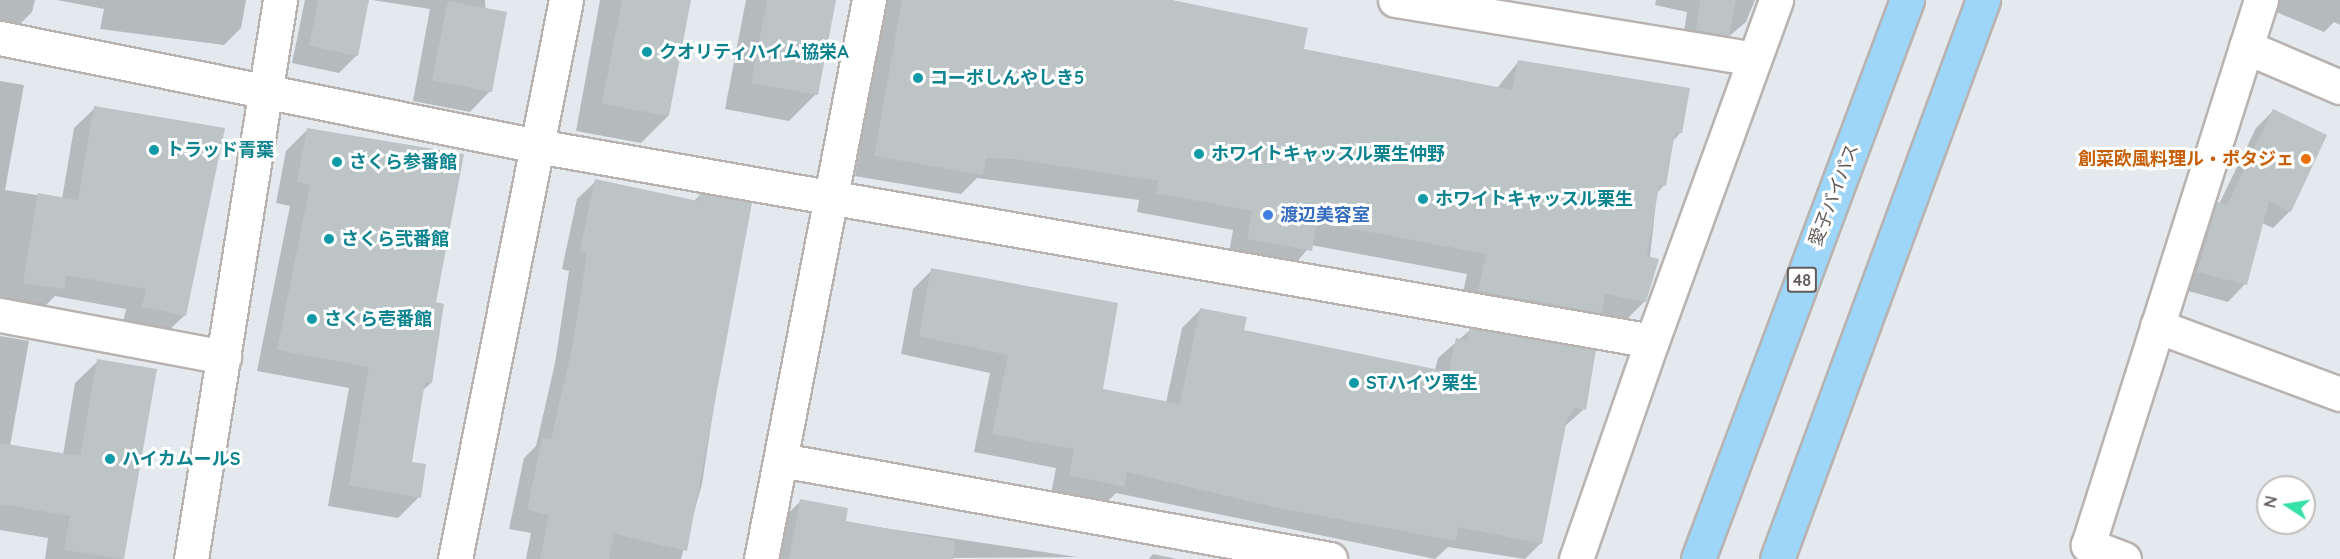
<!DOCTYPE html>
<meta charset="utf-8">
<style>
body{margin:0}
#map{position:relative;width:2340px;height:559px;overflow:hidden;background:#e3e9ed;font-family:Quicksand,"Noto Sans JP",sans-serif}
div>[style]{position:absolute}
.shadow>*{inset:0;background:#0003}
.building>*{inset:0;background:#bdc4c6}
.roads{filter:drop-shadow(2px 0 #b8b2b1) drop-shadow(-2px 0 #b8b2b1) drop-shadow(0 2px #b8b2b1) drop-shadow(0 -2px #b8b2b1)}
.minor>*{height:33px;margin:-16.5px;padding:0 16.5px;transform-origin:16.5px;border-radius:16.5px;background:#fff}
.tertiary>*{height:33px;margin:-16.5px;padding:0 16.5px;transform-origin:16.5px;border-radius:16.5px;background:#fff}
.trunk>*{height:33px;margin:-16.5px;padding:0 16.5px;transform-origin:16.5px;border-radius:16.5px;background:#9dd6f9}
.dots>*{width:16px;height:16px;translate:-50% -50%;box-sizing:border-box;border:3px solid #fff;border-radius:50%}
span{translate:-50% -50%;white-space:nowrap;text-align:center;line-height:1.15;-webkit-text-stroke:6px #fff;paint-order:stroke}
.shield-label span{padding:2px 4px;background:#fff;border:2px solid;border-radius:4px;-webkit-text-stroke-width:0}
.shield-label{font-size:16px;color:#635c5b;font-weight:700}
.culture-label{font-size:18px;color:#0d838f;font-weight:700}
.left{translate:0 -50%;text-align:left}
.food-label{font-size:18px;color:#c56008;font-weight:700}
.right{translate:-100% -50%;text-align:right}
.street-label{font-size:18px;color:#635c5b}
.shop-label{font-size:18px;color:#366cbe;font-weight:700}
.north{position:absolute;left:2256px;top:475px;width:60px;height:60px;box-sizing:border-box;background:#fff;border:2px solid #c1bebd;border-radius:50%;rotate:282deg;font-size:16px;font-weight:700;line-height:24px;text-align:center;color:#635c5b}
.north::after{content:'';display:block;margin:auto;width:21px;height:27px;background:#36e0a9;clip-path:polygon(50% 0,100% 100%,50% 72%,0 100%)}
</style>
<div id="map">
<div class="shadow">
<i style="clip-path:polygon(0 0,35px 0,32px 12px,15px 29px,0 27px)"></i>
<i style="clip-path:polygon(57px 0,246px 0,241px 28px,224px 45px,100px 29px,104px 9px)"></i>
<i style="clip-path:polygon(305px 0,368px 0,357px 55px,339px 73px,292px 63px)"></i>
<i style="clip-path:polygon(372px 0,485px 0,490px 91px,470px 112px,413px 101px,430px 9px)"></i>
<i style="clip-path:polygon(600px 0,690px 0,668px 116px,641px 143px,576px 131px)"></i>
<i style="clip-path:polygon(746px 0,834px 0,816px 94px,789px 121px,725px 109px)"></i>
<i style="clip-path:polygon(886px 0,1172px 0,1302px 51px,1497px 88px,1519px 61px,1681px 132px,1672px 142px,1664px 185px,1657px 193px,1645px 301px,1625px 321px,1459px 311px,1467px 274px,1311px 245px,1290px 270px,1228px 259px,1233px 230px,1137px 212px,1139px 200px,977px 178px,961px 194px,855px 176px)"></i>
<i style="clip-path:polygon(1656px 0,1755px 0,1746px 22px,1713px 50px,1682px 45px,1687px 12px,1655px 5px)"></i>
<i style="clip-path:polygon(2279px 0,2340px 0,2340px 25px,2334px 22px,2324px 32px,2274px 11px)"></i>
<i style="clip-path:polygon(0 81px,24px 85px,5px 190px,62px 199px,74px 128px,95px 108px,185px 315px,164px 335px,122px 328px,126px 309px,55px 296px,42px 309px,0 320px)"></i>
<i style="clip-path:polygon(2273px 111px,2290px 211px,2273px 228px,2262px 223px,2245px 284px,2228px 302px,2181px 289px,2200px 221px,2219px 204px,2256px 128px)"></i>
<i style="clip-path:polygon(308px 129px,434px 303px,431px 383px,422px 391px,411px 463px,419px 497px,398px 518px,328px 506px,349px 388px,257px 371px,290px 206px,276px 203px,286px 151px)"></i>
<i style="clip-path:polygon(596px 181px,694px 201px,700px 195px,736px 262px,702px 484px,681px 559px,526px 559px,531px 533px,509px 529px,524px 458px,536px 446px,555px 363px,569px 271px,562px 269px,577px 199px)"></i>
<i style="clip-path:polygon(932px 270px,1102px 390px,1166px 403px,1182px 328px,1201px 309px,1242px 332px,1435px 370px,1438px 358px,1470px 330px,1584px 409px,1564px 427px,1541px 543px,1525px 559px,1448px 547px,1435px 559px,1116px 493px,1104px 505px,1051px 494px,1056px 468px,974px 452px,990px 373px,901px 354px,913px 289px)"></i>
<i style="clip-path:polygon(0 336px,29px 341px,10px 446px,63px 455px,75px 383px,98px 361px,155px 371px,122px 559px,45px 559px,48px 538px,0 530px)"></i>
<i style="clip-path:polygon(801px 501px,844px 522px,1077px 557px,776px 559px,783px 518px)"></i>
<i style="clip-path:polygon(1153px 554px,1177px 559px,1149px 559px)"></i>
</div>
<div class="building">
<i style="clip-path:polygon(318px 0,369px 0,358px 56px,309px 46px)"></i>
<i style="clip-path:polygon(622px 0,691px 0,669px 116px,602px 104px)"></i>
<i style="clip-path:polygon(767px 0,836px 0,818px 95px,751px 83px)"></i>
<i style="clip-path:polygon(902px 0,1172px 0,1308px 28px,1304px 49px,1512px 90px,1518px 60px,1690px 88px,1682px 133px,1675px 132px,1666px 186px,1659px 185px,1647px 256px,1659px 259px,1646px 302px,1605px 294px,1602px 313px,1478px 291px,1486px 254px,1317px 222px,1312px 251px,1247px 239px,1252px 211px,1156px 193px,1158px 181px,1015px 159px,986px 158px,983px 175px,874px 156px)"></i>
<i style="clip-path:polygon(1700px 0,1736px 0,1729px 36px,1696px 30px)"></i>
<i style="clip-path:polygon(448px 1px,507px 12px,492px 92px,432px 80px)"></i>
<i style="clip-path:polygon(94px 106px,225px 128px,186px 316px,142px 307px,146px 289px,66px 275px,64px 289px,23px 283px,38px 193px,78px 200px)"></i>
<i style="clip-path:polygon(2273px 109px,2327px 135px,2291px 212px,2269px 201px,2247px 285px,2197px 272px,2217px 202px,2227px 205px)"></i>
<i style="clip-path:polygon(307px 128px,464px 154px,436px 302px,444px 304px,432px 383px,425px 382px,412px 462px,426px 464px,421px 498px,349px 485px,369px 367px,277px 350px,310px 185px,297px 182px)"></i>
<i style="clip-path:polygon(595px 179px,698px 201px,700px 193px,752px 203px,687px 551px,614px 534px,609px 559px,540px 559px,549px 515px,527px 510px,542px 438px,551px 440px,573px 343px,587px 253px,580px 251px)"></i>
<i style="clip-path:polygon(931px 268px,1118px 303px,1103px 389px,1180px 404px,1200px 308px,1247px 317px,1244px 330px,1449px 372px,1456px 338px,1467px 340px,1470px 328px,1596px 350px,1586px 410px,1574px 408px,1567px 420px,1542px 544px,1459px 527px,1456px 541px,1273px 507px,1127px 472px,1124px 487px,1069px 475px,1074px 449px,992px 434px,1008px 355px,919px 336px)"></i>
<i style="clip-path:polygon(97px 359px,157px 369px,124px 559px,64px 550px,70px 516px,0 504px,0 443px,80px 456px)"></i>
<i style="clip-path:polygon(800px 499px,848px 508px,846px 521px,955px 541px,954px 559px,789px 559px)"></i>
</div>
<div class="roads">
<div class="minor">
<i style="left:1395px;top:0;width:364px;rotate:9.3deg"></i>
<i style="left:0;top:38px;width:548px;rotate:11.37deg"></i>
<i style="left:537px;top:146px;width:1132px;rotate:9.92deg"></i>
<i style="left:1652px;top:341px;width:363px;rotate:-70deg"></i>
<i style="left:2246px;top:47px;width:102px;rotate:23.1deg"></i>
<i style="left:0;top:315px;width:228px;rotate:10.6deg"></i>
<i style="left:2157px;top:326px;width:195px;rotate:20.4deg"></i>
<i style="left:781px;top:460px;width:558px;rotate:10.22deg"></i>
<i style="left:191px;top:559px;width:566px;rotate:-80.95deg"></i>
<i style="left:761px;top:559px;width:569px;rotate:-79.07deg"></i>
<i style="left:1576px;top:559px;width:231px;rotate:-70.8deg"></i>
<i style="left:2124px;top:559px;width:39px;rotate:-159deg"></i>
<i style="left:2088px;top:545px;width:572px;rotate:-72.39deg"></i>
</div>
<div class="tertiary">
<i style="left:455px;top:559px;width:570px;rotate:-78.77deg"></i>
</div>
<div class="trunk">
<i style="left:1698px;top:559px;width:597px;rotate:-69.5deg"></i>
<i style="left:1777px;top:559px;width:596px;rotate:-69.77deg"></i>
</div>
</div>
<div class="dots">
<i style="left:647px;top:52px;background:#0f9aa8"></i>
<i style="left:918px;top:78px;background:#0f9aa8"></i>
<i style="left:154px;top:150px;background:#0f9aa8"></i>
<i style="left:1199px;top:154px;background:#0f9aa8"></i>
<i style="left:2306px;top:159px;background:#e8710a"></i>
<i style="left:337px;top:162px;background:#0f9aa8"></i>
<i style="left:1423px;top:199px;background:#0f9aa8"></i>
<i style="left:1268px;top:215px;background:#3f7fe0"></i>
<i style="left:329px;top:239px;background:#0f9aa8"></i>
<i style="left:312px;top:319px;background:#0f9aa8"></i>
<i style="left:1354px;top:383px;background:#0f9aa8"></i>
<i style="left:110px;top:459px;background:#0f9aa8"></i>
</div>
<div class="shield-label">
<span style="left:1802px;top:280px">48</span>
</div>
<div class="culture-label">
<span class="left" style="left:659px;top:52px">クオリティハイム協栄A</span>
<span class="left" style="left:930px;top:78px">コーポしんやしき5</span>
<span class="left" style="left:166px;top:150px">トラッド青葉</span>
<span class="left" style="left:1211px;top:154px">ホワイトキャッスル栗生仲野</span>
<span class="left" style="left:349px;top:162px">さくら参番館</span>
<span class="left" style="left:1435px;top:199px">ホワイトキャッスル栗生</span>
<span class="left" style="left:341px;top:239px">さくら弐番館</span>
<span class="left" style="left:324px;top:319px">さくら壱番館</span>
<span class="left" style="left:1366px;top:383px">STハイツ栗生</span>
<span class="left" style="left:122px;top:459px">ハイカムールS</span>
</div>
<div class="food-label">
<span class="right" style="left:2294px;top:159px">創菜欧風料理ル・ポタジェ</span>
</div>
<div class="street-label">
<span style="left:1834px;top:195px;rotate:-69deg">愛子バイパス</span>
</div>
<div class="shop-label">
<span class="left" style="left:1280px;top:215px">渡辺美容室</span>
</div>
<div class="north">N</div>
</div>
